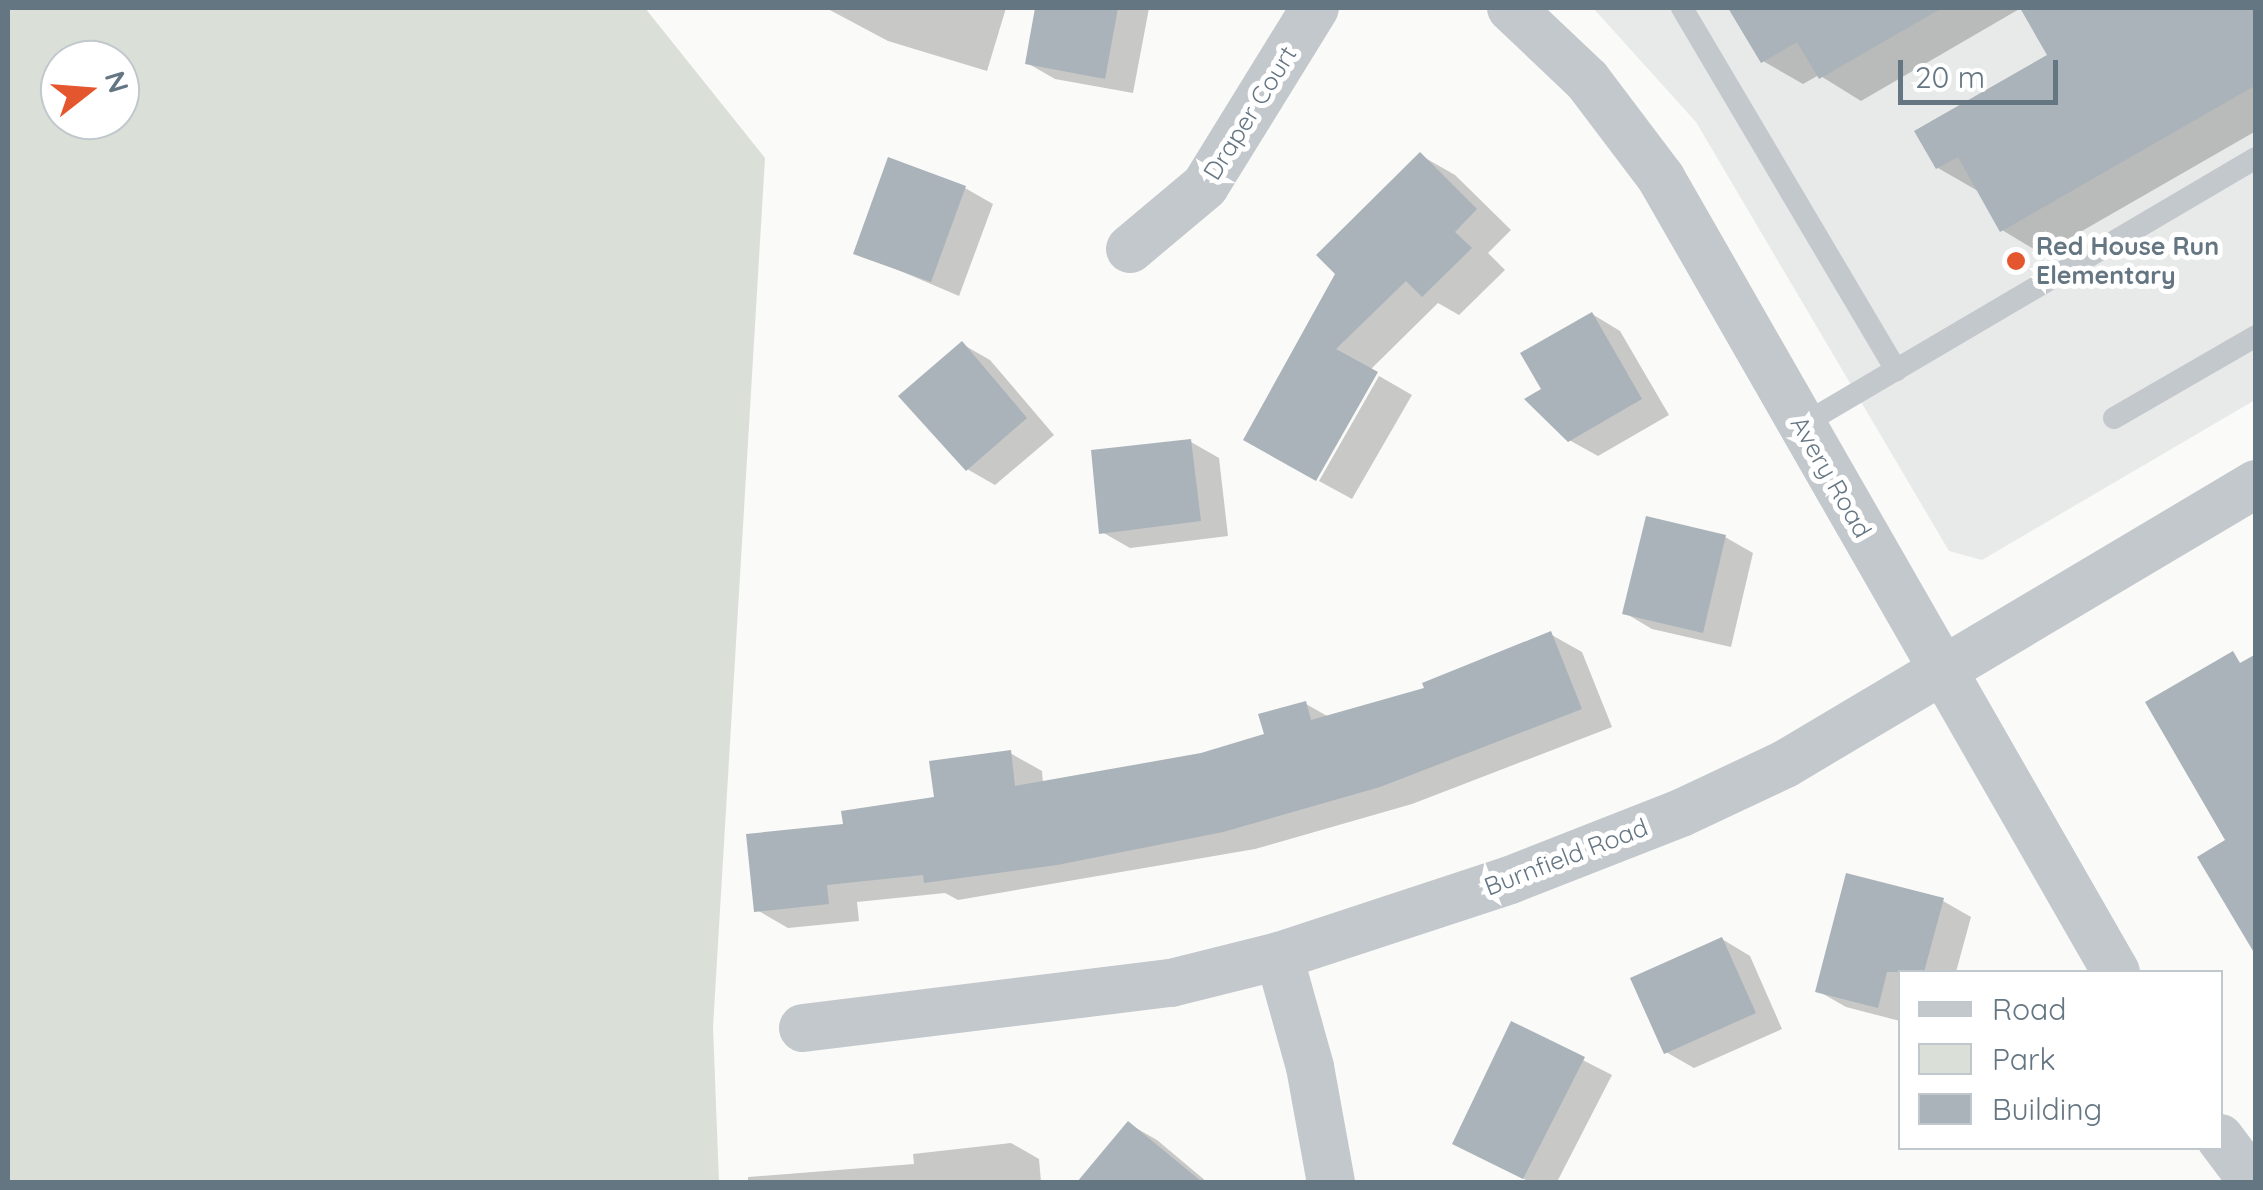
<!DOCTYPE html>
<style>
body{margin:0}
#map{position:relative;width:2263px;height:1190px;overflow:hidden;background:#fafaf8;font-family:Quicksand,sans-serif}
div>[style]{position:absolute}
.built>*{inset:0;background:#e8e9e9}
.green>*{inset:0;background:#dadfd7}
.shadow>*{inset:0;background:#0003}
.building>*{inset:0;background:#aab3b9}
.service>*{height:22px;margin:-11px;padding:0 11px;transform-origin:11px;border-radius:11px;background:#c3c8cc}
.minor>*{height:48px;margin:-24px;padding:0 24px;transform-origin:24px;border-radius:24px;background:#c3c8cc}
.dots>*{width:28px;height:28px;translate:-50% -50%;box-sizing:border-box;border:5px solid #fff;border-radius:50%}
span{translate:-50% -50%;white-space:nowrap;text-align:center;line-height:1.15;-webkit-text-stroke:10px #fff;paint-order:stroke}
.street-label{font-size:25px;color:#657683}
.poi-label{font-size:25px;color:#657683;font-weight:700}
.left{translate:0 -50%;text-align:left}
.frame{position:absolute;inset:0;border:10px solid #657683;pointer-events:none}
.legend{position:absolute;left:1898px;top:970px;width:325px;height:180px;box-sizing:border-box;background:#fff;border:2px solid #c1c8cd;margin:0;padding:12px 18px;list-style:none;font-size:30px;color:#657683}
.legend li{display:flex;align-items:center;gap:20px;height:50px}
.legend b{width:50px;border:2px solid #c1c8cd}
.north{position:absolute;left:40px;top:40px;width:100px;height:100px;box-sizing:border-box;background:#fff;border:2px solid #c1c8cd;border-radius:50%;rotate:73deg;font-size:28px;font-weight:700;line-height:40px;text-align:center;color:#657683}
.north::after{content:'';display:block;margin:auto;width:35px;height:45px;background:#e4572e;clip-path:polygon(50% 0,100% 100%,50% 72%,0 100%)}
.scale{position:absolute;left:1898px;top:60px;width:160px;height:45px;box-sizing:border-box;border:5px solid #657683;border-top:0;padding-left:12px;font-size:30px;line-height:35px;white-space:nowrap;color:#657683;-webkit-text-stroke:8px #fff;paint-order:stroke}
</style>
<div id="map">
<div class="built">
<i style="clip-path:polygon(1593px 8px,2255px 8px,2255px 400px,1982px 560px,1949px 551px,1696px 122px)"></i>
</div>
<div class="green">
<i style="clip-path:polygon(evenodd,8px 8px,645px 8px,765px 158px,713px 1027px,719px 1182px,8px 1182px,8px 8px,60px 60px,120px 60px,120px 120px,60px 120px,60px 60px)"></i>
</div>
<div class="shadow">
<i style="clip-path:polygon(826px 8px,1006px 8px,987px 71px,888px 41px)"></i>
<i style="clip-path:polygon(1038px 8px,1149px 8px,1133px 93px,1055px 79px,1027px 63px)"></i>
<i style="clip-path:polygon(1731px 8px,2021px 8px,1861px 101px,1819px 75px,1803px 84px,1763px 61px)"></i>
<i style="clip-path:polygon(2023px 8px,2256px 8px,2256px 131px,2042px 254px,2002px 230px,1978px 191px,1938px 168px,2051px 56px)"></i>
<i style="clip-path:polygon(1420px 155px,1455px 175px,1511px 230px,1488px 253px,1505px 270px,1459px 315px,1438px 303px,1370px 370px,1246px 440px)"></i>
<i style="clip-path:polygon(965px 188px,993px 204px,959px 296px,856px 252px)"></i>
<i style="clip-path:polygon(1592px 314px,1620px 331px,1669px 415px,1598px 456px,1569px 440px,1544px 390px)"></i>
<i style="clip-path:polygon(962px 344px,990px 360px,1054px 435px,995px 485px,967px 469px)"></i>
<i style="clip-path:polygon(1379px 376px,1412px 395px,1352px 499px,1319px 481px)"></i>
<i style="clip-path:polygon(1191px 442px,1219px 458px,1228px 536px,1130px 548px,1102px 532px)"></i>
<i style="clip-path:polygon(1725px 537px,1753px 553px,1731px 647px,1652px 629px,1625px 613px)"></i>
<i style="clip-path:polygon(1550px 634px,1582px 652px,1612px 727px,1412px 804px,1255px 849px,958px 900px,945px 893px,857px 902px,859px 921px,788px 928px,757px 910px,846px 827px,937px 799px,1010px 753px,1042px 771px,1043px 784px,1202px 756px,1267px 736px,1306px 704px,1329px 717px,1428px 690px)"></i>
<i style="clip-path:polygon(1943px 901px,1971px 917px,1956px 972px,1900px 972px,1900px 1021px,1846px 1007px,1818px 991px)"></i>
<i style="clip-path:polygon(1722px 939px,1750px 956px,1782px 1029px,1694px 1068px,1666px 1052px)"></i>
<i style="clip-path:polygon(1512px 1024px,1612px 1075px,1557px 1182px,1530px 1182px,1455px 1143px)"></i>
<i style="clip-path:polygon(1129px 1124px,1157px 1140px,1207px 1182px,1080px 1182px)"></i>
<i style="clip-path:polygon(1011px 1143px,1039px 1159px,1041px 1182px,748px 1182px,748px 1177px,914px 1164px,913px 1154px)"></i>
</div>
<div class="building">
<i style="clip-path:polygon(1035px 8px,1118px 8px,1105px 79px,1025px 64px)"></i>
<i style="clip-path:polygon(1728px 8px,1942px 8px,1819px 79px,1797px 42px,1761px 63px)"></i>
<i style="clip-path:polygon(2020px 8px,2256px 8px,2256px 85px,2000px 232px,1958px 157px,1936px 169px,1914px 131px,2047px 55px)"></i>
<i style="clip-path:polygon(1420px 152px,1477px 209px,1455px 232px,1472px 248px,1422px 297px,1406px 281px,1336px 349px,1378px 372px,1316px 481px,1243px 440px,1335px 274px,1316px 255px)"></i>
<i style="clip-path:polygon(888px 157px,966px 186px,931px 282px,853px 254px)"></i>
<i style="clip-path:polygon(1592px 312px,1642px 399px,1568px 442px,1524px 399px,1541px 389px,1520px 353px)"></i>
<i style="clip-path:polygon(962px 341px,1027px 418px,966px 471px,898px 396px)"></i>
<i style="clip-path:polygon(1191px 439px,1201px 521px,1099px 534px,1091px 450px)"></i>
<i style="clip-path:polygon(1646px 516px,1726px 535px,1703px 633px,1622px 614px)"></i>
<i style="clip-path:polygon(1551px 631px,1582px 709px,1380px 787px,1223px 832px,1057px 865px,924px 883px,923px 875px,827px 885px,829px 904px,754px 912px,746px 834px,843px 824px,841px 811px,934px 797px,929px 761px,1011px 750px,1015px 786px,1201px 753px,1264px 734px,1258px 714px,1306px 701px,1311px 720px,1424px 688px,1422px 683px)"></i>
<i style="clip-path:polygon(2233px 651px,2240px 663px,2256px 654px,2256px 956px,2197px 857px,2225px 840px,2145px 702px)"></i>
<i style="clip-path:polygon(1846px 873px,1944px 898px,1924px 972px,1887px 972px,1878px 1008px,1815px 992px)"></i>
<i style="clip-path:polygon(1722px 937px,1756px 1013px,1664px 1054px,1630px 978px)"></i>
<i style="clip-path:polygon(1511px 1021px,1585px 1057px,1523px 1179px,1452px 1144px)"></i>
<i style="clip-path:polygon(1128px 1121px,1202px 1182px,1077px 1182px)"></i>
</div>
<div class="service">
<i style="left:1682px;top:8px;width:421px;rotate:59.4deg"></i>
<i style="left:2114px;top:418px;width:164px;rotate:-30deg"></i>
<i style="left:1802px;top:425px;width:527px;rotate:-30.46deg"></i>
</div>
<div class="minor">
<i style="left:1511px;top:8px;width:105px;rotate:43.5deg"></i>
<i style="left:1587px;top:80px;width:123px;rotate:52.9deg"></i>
<i style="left:1661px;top:178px;width:915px;rotate:60.19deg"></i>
<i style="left:1130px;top:249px;width:98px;rotate:-40deg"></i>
<i style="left:1205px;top:186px;width:209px;rotate:-58.3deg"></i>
<i style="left:1279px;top:956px;width:115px;rotate:74.4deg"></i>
<i style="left:1310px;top:1067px;width:117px;rotate:79.7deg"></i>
<i style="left:803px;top:1028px;width:371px;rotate:-7deg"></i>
<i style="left:1171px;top:983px;width:111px;rotate:-14deg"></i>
<i style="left:1279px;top:956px;width:243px;rotate:-18.2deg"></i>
<i style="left:1510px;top:880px;width:184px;rotate:-21.4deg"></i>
<i style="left:1681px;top:813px;width:115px;rotate:-25.2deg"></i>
<i style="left:1785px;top:764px;width:548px;rotate:-30.73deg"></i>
<i style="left:2220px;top:1138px;width:55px;rotate:53.1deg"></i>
</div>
<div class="dots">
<i style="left:2016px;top:261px;background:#e4572e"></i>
</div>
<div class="street-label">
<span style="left:1250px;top:113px;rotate:-58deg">Draper Court</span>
<span style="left:1831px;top:477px;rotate:60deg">Avery Road</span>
<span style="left:1566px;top:857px;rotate:-21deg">Burnfield Road</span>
</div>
<div class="poi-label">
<span class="left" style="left:2036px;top:261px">Red House Run<br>Elementary</span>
</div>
<div class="frame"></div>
<ul class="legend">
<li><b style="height:12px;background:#c3c8cc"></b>Road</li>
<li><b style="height:28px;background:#dadfd7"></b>Park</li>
<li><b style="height:28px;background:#aab3b9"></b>Building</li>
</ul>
<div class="north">N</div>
<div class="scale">20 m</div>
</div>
